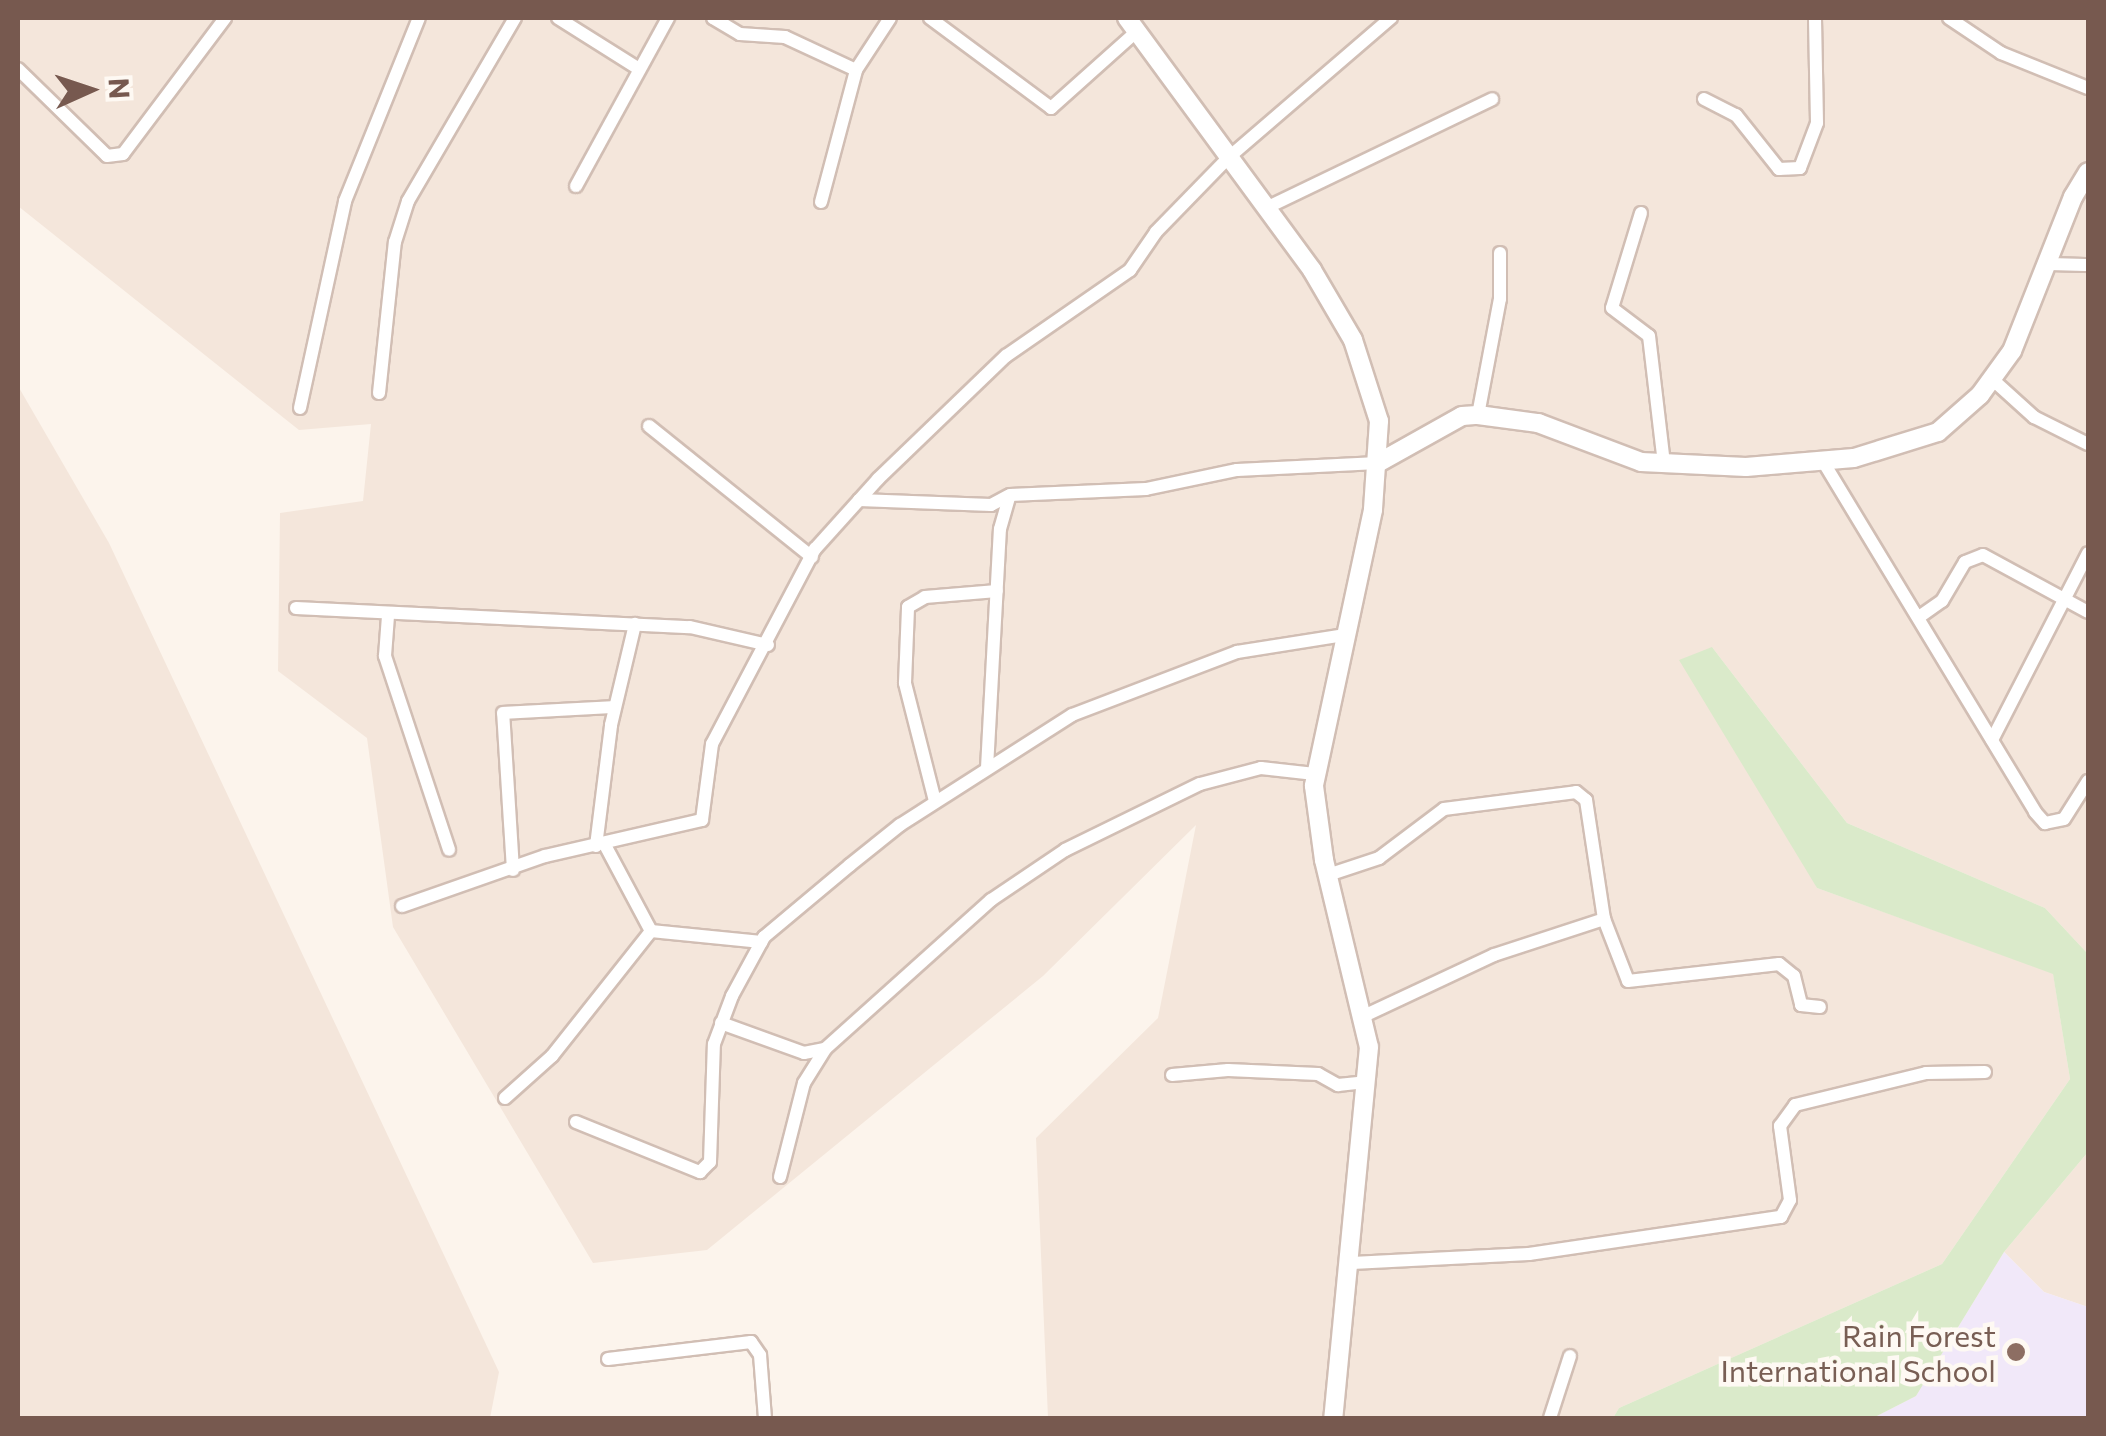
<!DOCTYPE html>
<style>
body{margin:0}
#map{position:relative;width:2106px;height:1436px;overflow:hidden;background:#fcf4ec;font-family:Commissioner,sans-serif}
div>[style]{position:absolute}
.residential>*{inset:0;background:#f4e6db}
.education>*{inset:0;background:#f1e8f9}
.green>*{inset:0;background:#daeaca}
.roads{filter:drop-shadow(2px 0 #d1beb4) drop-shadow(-2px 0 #d1beb4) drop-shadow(0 2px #d1beb4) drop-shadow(0 -2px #d1beb4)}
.street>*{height:12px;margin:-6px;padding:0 6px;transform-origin:6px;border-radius:6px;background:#fff}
.secondary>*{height:18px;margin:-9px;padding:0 9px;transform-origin:9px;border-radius:9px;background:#fff}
.dots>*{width:28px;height:28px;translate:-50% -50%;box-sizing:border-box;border:5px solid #fef9f3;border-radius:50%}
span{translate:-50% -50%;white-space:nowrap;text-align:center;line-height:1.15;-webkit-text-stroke:9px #fef9f3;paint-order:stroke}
.education-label{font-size:30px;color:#785e54}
.right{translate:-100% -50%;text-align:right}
.frame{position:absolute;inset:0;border:20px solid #77594f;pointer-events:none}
.north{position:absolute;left:40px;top:40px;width:100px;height:100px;-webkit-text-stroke:8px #fef9f3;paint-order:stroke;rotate:87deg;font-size:28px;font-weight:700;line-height:40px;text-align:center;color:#77594f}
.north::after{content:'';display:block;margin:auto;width:35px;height:45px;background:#77594f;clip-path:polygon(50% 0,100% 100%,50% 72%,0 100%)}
</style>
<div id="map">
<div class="residential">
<i style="clip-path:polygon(18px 18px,2088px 18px,2088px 954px,2045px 908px,1847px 823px,1712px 647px,1817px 888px,2053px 973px,2070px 1079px,1942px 1264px,1619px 1408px,1613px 1418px,1048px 1418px,1036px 1138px,1158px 1018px,1196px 825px,1043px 976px,707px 1250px,593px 1263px,393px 927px,367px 738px,278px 671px,280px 513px,363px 501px,371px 424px,299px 430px,18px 206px)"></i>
<i style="clip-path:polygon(18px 386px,109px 543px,499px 1372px,490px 1418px,18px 1418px)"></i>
<i style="clip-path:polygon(2088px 1152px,2088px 1307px,2044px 1292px,2004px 1252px)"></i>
</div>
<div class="education">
<i style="clip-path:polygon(2004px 1252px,2044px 1292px,2088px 1307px,2088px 1418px,1873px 1418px,1916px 1396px)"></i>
</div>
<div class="green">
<i style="clip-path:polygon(1712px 647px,1847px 823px,2045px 908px,2088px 954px,2088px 1152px,2004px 1252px,1916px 1396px,1873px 1418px,1613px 1418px,1619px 1408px,1942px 1264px,2070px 1079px,2053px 974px,1817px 888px,1679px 660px)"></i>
</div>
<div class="roads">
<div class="street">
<i style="left:558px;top:18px;width:96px;rotate:32.2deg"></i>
<i style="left:713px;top:18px;width:31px;rotate:31deg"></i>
<i style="left:740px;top:34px;width:45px;rotate:3.8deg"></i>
<i style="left:785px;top:37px;width:78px;rotate:24.9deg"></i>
<i style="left:930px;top:18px;width:151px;rotate:36.6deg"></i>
<i style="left:1051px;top:108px;width:115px;rotate:-41.8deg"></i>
<i style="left:1949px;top:18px;width:63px;rotate:33.9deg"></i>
<i style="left:2001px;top:53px;width:94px;rotate:21.9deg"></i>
<i style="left:18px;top:69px;width:124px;rotate:44.3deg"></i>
<i style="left:107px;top:156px;width:16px;rotate:-7deg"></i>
<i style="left:123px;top:154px;width:170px;rotate:-53.1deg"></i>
<i style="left:1704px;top:99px;width:36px;rotate:27deg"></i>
<i style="left:1736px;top:115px;width:69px;rotate:51.5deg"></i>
<i style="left:1779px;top:169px;width:21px;rotate:-3deg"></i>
<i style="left:1800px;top:168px;width:48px;rotate:-69.3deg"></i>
<i style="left:1817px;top:123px;width:105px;rotate:-91.1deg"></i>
<i style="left:576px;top:186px;width:192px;rotate:-61.3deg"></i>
<i style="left:821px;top:202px;width:137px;rotate:-75.1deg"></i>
<i style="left:856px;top:70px;width:62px;rotate:-56.8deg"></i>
<i style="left:1266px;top:208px;width:251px;rotate:-25.7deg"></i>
<i style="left:1641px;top:213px;width:99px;rotate:107deg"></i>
<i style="left:1612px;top:308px;width:46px;rotate:37.1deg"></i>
<i style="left:1649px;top:336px;width:129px;rotate:83.3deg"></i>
<i style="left:2047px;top:264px;width:41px;rotate:1.4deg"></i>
<i style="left:1992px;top:379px;width:57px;rotate:42.1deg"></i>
<i style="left:2034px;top:417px;width:60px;rotate:26.6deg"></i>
<i style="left:379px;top:393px;width:152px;rotate:-84deg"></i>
<i style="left:395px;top:242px;width:43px;rotate:-72.4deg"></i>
<i style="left:408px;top:201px;width:212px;rotate:-59.7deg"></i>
<i style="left:300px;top:408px;width:212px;rotate:-77.7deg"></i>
<i style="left:345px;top:201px;width:197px;rotate:-68deg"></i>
<i style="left:1478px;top:415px;width:118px;rotate:-79.3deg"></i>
<i style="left:1500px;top:299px;width:46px;rotate:-90deg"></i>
<i style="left:649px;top:426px;width:209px;rotate:38.8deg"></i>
<i style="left:1824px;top:463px;width:408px;rotate:58.8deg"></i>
<i style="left:2035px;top:812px;width:15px;rotate:48deg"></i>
<i style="left:2045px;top:823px;width:19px;rotate:-12deg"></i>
<i style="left:2064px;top:819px;width:45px;rotate:-57.7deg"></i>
<i style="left:859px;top:500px;width:132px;rotate:2.2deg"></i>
<i style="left:991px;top:505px;width:19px;rotate:-28deg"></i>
<i style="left:296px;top:608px;width:394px;rotate:2.8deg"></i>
<i style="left:690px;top:627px;width:80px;rotate:13deg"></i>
<i style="left:388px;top:616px;width:40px;rotate:94.3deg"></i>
<i style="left:385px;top:656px;width:204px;rotate:71.7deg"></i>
<i style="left:1919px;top:617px;width:28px;rotate:-35deg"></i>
<i style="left:1942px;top:601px;width:45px;rotate:-59.5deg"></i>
<i style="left:1965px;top:562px;width:19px;rotate:-21deg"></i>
<i style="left:1983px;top:555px;width:119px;rotate:28.5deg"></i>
<i style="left:1992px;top:740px;width:210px;rotate:-62.8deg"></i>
<i style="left:987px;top:768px;width:239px;rotate:-86.9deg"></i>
<i style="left:1000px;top:529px;width:35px;rotate:-74deg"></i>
<i style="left:1010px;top:495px;width:136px;rotate:-2.5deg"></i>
<i style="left:1146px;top:489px;width:93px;rotate:-11.8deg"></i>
<i style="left:1237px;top:470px;width:141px;rotate:-2.8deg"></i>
<i style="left:935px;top:801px;width:122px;rotate:-104.3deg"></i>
<i style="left:905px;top:683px;width:76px;rotate:-87.7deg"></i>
<i style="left:908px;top:607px;width:20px;rotate:-30deg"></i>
<i style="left:925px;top:597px;width:72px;rotate:-4.8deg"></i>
<i style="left:605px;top:845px;width:98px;rotate:61.9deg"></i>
<i style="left:651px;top:931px;width:111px;rotate:5.7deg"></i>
<i style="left:596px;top:846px;width:122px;rotate:-82.9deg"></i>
<i style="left:611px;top:725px;width:104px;rotate:-76.6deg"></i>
<i style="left:513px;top:870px;width:157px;rotate:-93.6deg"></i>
<i style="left:503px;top:713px;width:112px;rotate:-3.1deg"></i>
<i style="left:1328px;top:875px;width:54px;rotate:-18.4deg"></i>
<i style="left:1379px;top:858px;width:81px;rotate:-37deg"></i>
<i style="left:1444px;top:809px;width:133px;rotate:-7.3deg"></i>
<i style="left:1576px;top:792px;width:13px;rotate:39deg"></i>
<i style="left:1586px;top:800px;width:120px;rotate:81.4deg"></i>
<i style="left:1604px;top:919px;width:66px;rotate:68.8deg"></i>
<i style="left:1628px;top:981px;width:152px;rotate:-6.4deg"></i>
<i style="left:1779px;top:964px;width:19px;rotate:39deg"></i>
<i style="left:1794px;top:976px;width:30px;rotate:76deg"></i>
<i style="left:1801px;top:1005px;width:19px;rotate:6deg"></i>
<i style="left:402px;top:906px;width:151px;rotate:-19.3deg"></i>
<i style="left:545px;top:856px;width:161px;rotate:-12.9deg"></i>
<i style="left:702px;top:820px;width:77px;rotate:-82.5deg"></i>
<i style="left:712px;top:744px;width:221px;rotate:-62.2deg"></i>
<i style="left:815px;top:549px;width:94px;rotate:-48deg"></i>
<i style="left:878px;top:479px;width:178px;rotate:-43.9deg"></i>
<i style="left:1006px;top:356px;width:151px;rotate:-34.7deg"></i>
<i style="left:1130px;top:270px;width:46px;rotate:-55.6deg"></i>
<i style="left:1156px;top:232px;width:103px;rotate:-45.8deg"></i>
<i style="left:1228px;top:158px;width:215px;rotate:-40.7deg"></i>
<i style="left:1366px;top:1015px;width:141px;rotate:-25.1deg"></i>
<i style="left:1494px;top:955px;width:116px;rotate:-18.1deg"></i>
<i style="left:721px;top:1023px;width:88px;rotate:19.9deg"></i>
<i style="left:804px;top:1053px;width:21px;rotate:-11deg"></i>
<i style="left:1172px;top:1075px;width:56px;rotate:-5.1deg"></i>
<i style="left:1228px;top:1070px;width:90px;rotate:2.5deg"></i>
<i style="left:1318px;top:1074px;width:23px;rotate:29deg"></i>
<i style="left:1338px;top:1085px;width:30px;rotate:-6deg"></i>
<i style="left:505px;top:1098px;width:63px;rotate:-41.8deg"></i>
<i style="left:552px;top:1056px;width:159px;rotate:-51.6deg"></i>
<i style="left:576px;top:1122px;width:134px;rotate:22deg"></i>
<i style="left:700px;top:1172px;width:14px;rotate:-45deg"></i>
<i style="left:710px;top:1162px;width:118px;rotate:-88.1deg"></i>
<i style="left:714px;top:1044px;width:51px;rotate:-69.4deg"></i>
<i style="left:732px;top:996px;width:67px;rotate:-61.5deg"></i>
<i style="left:764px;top:937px;width:112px;rotate:-39.9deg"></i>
<i style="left:850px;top:865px;width:64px;rotate:-38.7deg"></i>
<i style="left:900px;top:825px;width:204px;rotate:-32.6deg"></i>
<i style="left:1072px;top:715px;width:177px;rotate:-20.9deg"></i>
<i style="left:1237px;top:652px;width:108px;rotate:-9deg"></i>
<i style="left:780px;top:1177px;width:97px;rotate:-75.7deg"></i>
<i style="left:804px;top:1083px;width:40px;rotate:-58deg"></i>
<i style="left:825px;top:1049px;width:223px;rotate:-41.9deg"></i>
<i style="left:991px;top:900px;width:89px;rotate:-34deg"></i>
<i style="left:1065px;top:850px;width:150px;rotate:-26.1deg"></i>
<i style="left:1200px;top:784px;width:63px;rotate:-14.7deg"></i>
<i style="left:1261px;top:768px;width:54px;rotate:6.3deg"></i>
<i style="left:1352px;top:1263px;width:177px;rotate:-2.9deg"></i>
<i style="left:1529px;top:1254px;width:255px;rotate:-8.4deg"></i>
<i style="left:1781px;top:1217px;width:19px;rotate:-62deg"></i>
<i style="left:1790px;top:1200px;width:75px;rotate:-97.7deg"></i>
<i style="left:1780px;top:1126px;width:26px;rotate:-54deg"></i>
<i style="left:1795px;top:1105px;width:135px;rotate:-13.7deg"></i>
<i style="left:1926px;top:1073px;width:59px;rotate:-1deg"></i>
<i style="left:608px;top:1359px;width:144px;rotate:-6.8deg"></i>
<i style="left:751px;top:1342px;width:16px;rotate:55deg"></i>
<i style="left:760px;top:1355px;width:63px;rotate:85.5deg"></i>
<i style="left:1550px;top:1418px;width:65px;rotate:-72.1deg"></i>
</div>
<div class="secondary">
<i style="left:1127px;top:18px;width:313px;rotate:53.7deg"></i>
<i style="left:1312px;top:270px;width:81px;rotate:59.6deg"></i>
<i style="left:1353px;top:340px;width:85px;rotate:72.2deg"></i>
<i style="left:1379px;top:421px;width:89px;rotate:93.9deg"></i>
<i style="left:1373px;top:510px;width:282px;rotate:102.1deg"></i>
<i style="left:1314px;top:786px;width:75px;rotate:82.3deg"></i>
<i style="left:1324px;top:860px;width:192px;rotate:76.5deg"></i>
<i style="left:1369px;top:1047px;width:373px;rotate:95.5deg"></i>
<i style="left:1378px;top:463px;width:96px;rotate:-29.2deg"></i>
<i style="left:1462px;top:416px;width:16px;rotate:-4deg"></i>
<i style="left:1478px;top:415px;width:61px;rotate:7.6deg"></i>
<i style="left:1538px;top:423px;width:110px;rotate:20.7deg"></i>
<i style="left:1641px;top:462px;width:105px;rotate:2.7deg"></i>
<i style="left:1746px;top:467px;width:108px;rotate:-4.8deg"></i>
<i style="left:1854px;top:458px;width:88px;rotate:-17.2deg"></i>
<i style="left:1938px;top:432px;width:56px;rotate:-41.4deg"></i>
<i style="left:1980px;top:395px;width:54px;rotate:-54deg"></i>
<i style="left:2012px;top:351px;width:166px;rotate:-68.4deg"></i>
<i style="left:2073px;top:197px;width:29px;rotate:-59deg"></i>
</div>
</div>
<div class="dots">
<i style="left:2016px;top:1352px;background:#8d6e63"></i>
</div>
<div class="education-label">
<span class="right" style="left:1996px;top:1352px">Rain Forest<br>International School</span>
</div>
<div class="frame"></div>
<div class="north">N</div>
</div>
